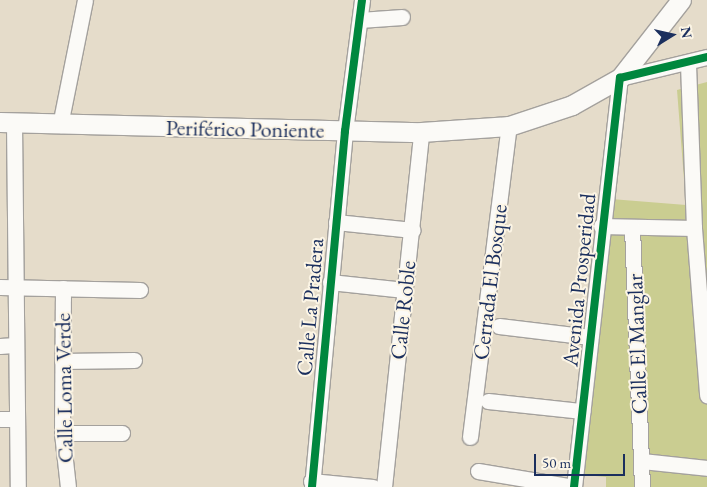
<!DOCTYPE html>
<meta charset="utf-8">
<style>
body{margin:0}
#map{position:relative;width:707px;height:487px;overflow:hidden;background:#e5dcca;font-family:"EB Garamond",serif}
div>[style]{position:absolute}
.green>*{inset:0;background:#cacd91}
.roads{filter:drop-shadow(1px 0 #a4a19d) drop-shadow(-1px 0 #a4a19d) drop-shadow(0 1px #a4a19d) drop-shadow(0 -1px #a4a19d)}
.minor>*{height:15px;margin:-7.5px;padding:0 7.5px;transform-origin:7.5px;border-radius:7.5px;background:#fbfaf7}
.major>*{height:19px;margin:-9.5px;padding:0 9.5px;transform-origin:9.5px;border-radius:9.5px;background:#fbfaf7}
.cycleway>*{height:8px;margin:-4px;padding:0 4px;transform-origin:4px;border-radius:4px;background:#00873e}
span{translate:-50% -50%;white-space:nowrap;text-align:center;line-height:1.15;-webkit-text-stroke:4px #fcf5e5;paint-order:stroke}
.street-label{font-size:22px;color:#1b2f5e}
.north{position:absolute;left:647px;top:10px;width:50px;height:50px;-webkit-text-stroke:4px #fcf5e5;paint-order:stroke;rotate:80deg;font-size:14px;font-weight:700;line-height:20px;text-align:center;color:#1b2f5e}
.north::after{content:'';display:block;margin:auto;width:18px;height:22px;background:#1b2f5e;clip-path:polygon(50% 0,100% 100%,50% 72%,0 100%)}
.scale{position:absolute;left:534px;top:454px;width:91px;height:22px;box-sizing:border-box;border:2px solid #1b2f5e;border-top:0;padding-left:6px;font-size:15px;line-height:18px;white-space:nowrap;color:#1b2f5e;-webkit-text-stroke:4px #fcf5e5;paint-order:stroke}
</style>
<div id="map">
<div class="green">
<i style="clip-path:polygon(707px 82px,707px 487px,606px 487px,606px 477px,584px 475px,611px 199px,686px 205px,677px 90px)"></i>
</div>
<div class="roads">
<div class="minor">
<i style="left:360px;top:20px;width:42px;rotate:-4.1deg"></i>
<i style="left:688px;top:64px;width:164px;rotate:87.9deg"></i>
<i style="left:694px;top:228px;width:168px;rotate:85.5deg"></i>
<i style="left:14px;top:122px;width:365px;rotate:89.4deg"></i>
<i style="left:60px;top:125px;width:127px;rotate:-78.7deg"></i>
<i style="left:336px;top:222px;width:77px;rotate:5.9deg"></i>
<i style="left:601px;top:226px;width:93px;rotate:1.2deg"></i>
<i style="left:632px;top:227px;width:260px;rotate:87.8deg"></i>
<i style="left:330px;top:282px;width:75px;rotate:6.1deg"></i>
<i style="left:0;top:287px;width:140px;rotate:1.2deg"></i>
<i style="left:63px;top:288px;width:145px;rotate:90.4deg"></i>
<i style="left:62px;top:433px;width:54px;rotate:83.7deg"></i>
<i style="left:499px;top:326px;width:92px;rotate:6.9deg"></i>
<i style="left:0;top:346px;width:16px;rotate:-4deg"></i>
<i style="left:62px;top:361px;width:72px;rotate:-0.8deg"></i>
<i style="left:488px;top:401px;width:95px;rotate:6.1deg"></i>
<i style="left:0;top:419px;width:17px"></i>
<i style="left:62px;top:433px;width:60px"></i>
<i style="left:470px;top:437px;width:313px;rotate:-82.9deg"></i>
<i style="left:642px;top:461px;width:65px;rotate:6.1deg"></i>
<i style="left:478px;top:471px;width:97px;rotate:9.5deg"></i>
<i style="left:311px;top:481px;width:62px;rotate:5.5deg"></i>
<i style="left:312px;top:487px;width:358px;rotate:-84.7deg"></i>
<i style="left:345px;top:131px;width:132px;rotate:-82.6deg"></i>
<i style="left:384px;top:487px;width:357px;rotate:-84deg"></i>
<i style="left:574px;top:487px;width:412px;rotate:-83.6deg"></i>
<i style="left:620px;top:78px;width:89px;rotate:-13.6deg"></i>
</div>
<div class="major">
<i style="left:0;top:122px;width:421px;rotate:1.4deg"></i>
<i style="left:421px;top:132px;width:88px;rotate:-3.9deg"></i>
<i style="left:509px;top:126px;width:66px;rotate:-18.4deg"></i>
<i style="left:572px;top:105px;width:55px;rotate:-29.4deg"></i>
<i style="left:620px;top:78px;width:99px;rotate:-52deg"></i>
</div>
</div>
<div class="cycleway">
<i style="left:312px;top:487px;width:358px;rotate:-84.7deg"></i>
<i style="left:345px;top:131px;width:132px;rotate:-82.6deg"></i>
<i style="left:574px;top:487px;width:412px;rotate:-83.6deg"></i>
<i style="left:620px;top:78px;width:89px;rotate:-13.6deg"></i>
</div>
<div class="street-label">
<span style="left:245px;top:129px;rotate:1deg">Periférico Poniente</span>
<span style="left:579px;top:280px;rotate:-84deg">Avenida Prosperidad</span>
<span style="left:490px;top:282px;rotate:-83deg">Cerrada El Bosque</span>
<span style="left:310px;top:307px;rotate:-85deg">Calle La Pradera</span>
<span style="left:403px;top:310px;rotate:-84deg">Calle Roble</span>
<span style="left:637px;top:344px;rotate:-92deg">Calle El Manglar</span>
<span style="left:64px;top:388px;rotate:-91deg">Calle Loma Verde</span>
</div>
<div class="north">N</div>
<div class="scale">50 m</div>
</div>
